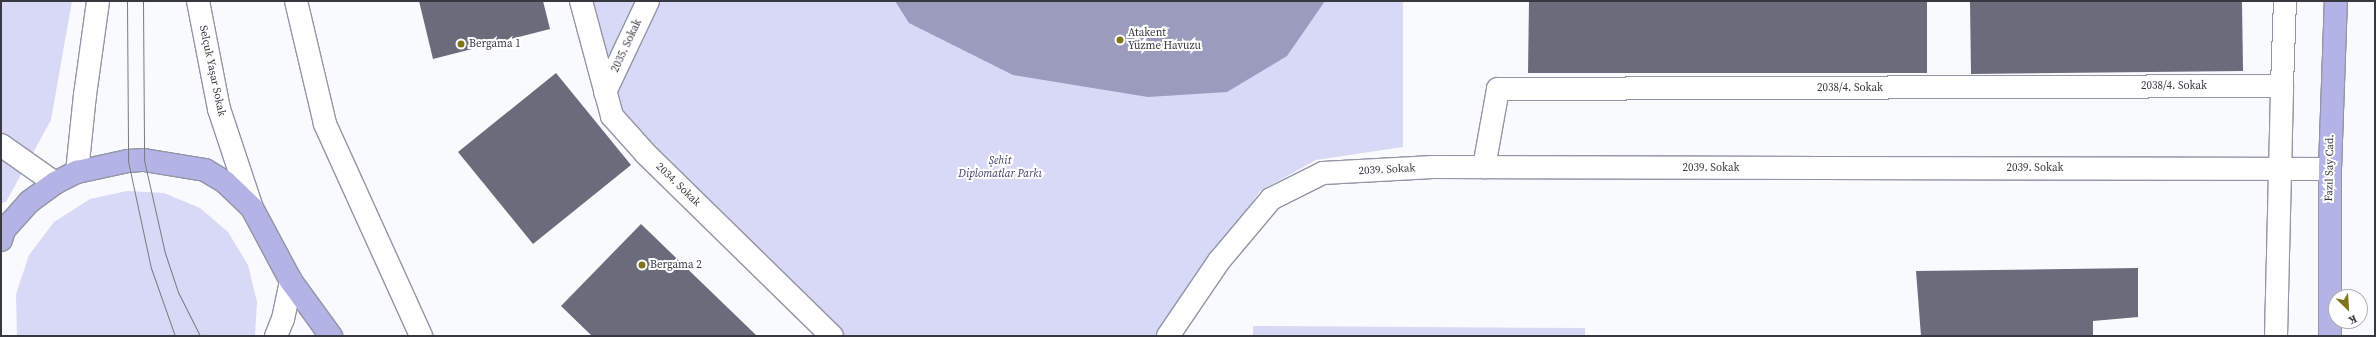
<!DOCTYPE html>
<meta charset="utf-8">
<style>
body{margin:0}
#map{position:relative;width:2376px;height:337px;overflow:hidden;background:#f9fafe;font-family:"Source Serif 4",serif}
div>[style]{position:absolute}
.green>*{inset:0;background:#d7d9f7}
.water>*{inset:0;background:#9a9bbd}
.building>*{inset:0;background:#6a6b7b}
.roads{filter:drop-shadow(1px 0 #9394a5) drop-shadow(-1px 0 #9394a5) drop-shadow(0 1px #9394a5) drop-shadow(0 -1px #9394a5)}
.minor>*{height:22px;margin:-11px;padding:0 11px;transform-origin:11px;border-radius:11px;background:#fff}
.tertiary>*{height:22px;margin:-11px;padding:0 11px;transform-origin:11px;border-radius:11px;background:#fff}
.secondary>*{height:22px;margin:-11px;padding:0 11px;transform-origin:11px;border-radius:11px;background:#fff}
.primary>*{height:22px;margin:-11px;padding:0 11px;transform-origin:11px;border-radius:11px;background:#b3b3e6}
.tram>*{height:1px;margin:-0.5px;padding:0 0.5px;transform-origin:0.5px;border-radius:0.5px;background:#78797f}
.dots>*{width:11px;height:11px;translate:-50% -50%;box-sizing:border-box;border:2px solid #fff;border-radius:50%}
span{translate:-50% -50%;white-space:nowrap;text-align:center;line-height:1.15;-webkit-text-stroke:4px #fff;paint-order:stroke}
.poi-label{font-size:11px;color:#383940}
.left{translate:0 -50%;text-align:left}
.street-label{font-size:11px;color:#383940}
.park-label{font-size:11px;color:#3c3c6b;font-style:italic}
.frame{position:absolute;inset:0;border:2px solid #383940;pointer-events:none}
.north{position:absolute;left:2328px;top:289px;width:40px;height:40px;box-sizing:border-box;background:#fff;border:1px solid #afb0b3;border-radius:50%;rotate:155deg;font-size:11px;font-weight:700;line-height:16px;text-align:center;color:#383940}
.north::after{content:'';display:block;margin:auto;width:14px;height:18px;background:#807518;clip-path:polygon(50% 0,100% 100%,50% 72%,0 100%)}
</style>
<div id="map">
<div class="green">
<i style="clip-path:polygon(1px 1px,72px 1px,51px 120px,6px 202px,1px 203px)"></i>
<i style="clip-path:polygon(588px 1px,1403px 1px,1403px 147px,1316px 160px,1260px 191px,1160px 336px,843px 336px,615px 109px)"></i>
<i style="clip-path:polygon(127px 191px,164px 193px,200px 208px,228px 232px,248px 265px,257px 302px,255px 336px,17px 336px,16px 294px,29px 255px,54px 222px,90px 199px)"></i>
<i style="clip-path:polygon(1253px 326px,1585px 328px,1585px 336px,1253px 336px)"></i>
</div>
<div class="water">
<i style="clip-path:polygon(895px 1px,1325px 1px,1287px 56px,1227px 92px,1148px 97px,1013px 75px,909px 23px)"></i>
</div>
<div class="building">
<i style="clip-path:polygon(419px 1px,543px 1px,550px 29px,433px 59px)"></i>
<i style="clip-path:polygon(1529px 1px,1927px 1px,1927px 73px,1528px 73px)"></i>
<i style="clip-path:polygon(1970px 1px,2242px 1px,2243px 71px,1971px 74px)"></i>
<i style="clip-path:polygon(556px 73px,631px 165px,533px 244px,458px 152px)"></i>
<i style="clip-path:polygon(641px 224px,757px 336px,592px 336px,561px 306px)"></i>
<i style="clip-path:polygon(2138px 268px,2138px 317px,2093px 321px,2093px 336px,1921px 336px,1916px 271px)"></i>
</div>
<div class="roads">
<div class="minor">
<i style="left:296px;top:1px;width:126px;rotate:76.7deg"></i>
<i style="left:325px;top:124px;width:233px;rotate:65.6deg"></i>
<i style="left:581px;top:1px;width:119px;rotate:74.9deg"></i>
<i style="left:612px;top:116px;width:51px;rotate:48.2deg"></i>
<i style="left:646px;top:154px;width:260px;rotate:44.4deg"></i>
<i style="left:605px;top:92px;width:101px;rotate:-64.7deg"></i>
<i style="left:1484px;top:167px;width:79px;rotate:-79.8deg"></i>
<i style="left:1498px;top:89px;width:784px;rotate:-0.22deg"></i>
<i style="left:2282px;top:86px;width:85px;rotate:-88deg"></i>
<i style="left:1168px;top:336px;width:91px;rotate:-55.8deg"></i>
<i style="left:1219px;top:261px;width:81px;rotate:-50deg"></i>
<i style="left:1271px;top:199px;width:58px;rotate:-26.6deg"></i>
<i style="left:1323px;top:173px;width:110px;rotate:-3.1deg"></i>
<i style="left:1433px;top:167px;width:897px;rotate:0.13deg"></i>
<i style="left:2276px;top:336px;width:250px;rotate:-88.6deg"></i>
</div>
<div class="tertiary">
<i style="left:1px;top:145px;width:66px;rotate:35.1deg"></i>
</div>
<div class="secondary">
<i style="left:198px;top:1px;width:110px;rotate:79deg"></i>
<i style="left:219px;top:109px;width:104px;rotate:71.6deg"></i>
<i style="left:77px;top:172px;width:77px;rotate:-84.1deg"></i>
<i style="left:85px;top:95px;width:95px;rotate:-82.1deg"></i>
<i style="left:276px;top:336px;width:18px;rotate:-68deg"></i>
<i style="left:283px;top:319px;width:39px;rotate:-78deg"></i>
</div>
<div class="primary">
<i style="left:1px;top:240px;width:10px;rotate:-73deg"></i>
<i style="left:4px;top:230px;width:38px;rotate:-48deg"></i>
<i style="left:29px;top:202px;width:32px;rotate:-36deg"></i>
<i style="left:55px;top:183px;width:25px;rotate:-27deg"></i>
<i style="left:77px;top:172px;width:52px;rotate:-12.2deg"></i>
<i style="left:128px;top:161px;width:16px;rotate:-4deg"></i>
<i style="left:144px;top:160px;width:62px;rotate:9.3deg"></i>
<i style="left:205px;top:170px;width:23px;rotate:31deg"></i>
<i style="left:225px;top:182px;width:37px;rotate:44deg"></i>
<i style="left:252px;top:208px;width:83px;rotate:61.9deg"></i>
<i style="left:291px;top:281px;width:68px;rotate:54deg"></i>
<i style="left:2330px;top:336px;width:167px;rotate:-90deg"></i>
<i style="left:2330px;top:169px;width:168px;rotate:-88deg"></i>
</div>
</div>
<div class="tram">
<i style="left:127px;top:1px;width:160px;rotate:89.6deg"></i>
<i style="left:128px;top:161px;width:109px;rotate:77.9deg"></i>
<i style="left:151px;top:268px;width:72px;rotate:70.6deg"></i>
<i style="left:143px;top:1px;width:159px;rotate:89.6deg"></i>
<i style="left:144px;top:160px;width:95px;rotate:77.3deg"></i>
<i style="left:165px;top:253px;width:41px;rotate:71.6deg"></i>
<i style="left:178px;top:292px;width:49px;rotate:63.4deg"></i>
</div>
<div class="dots">
<i style="left:1120px;top:40px;background:#807518"></i>
<i style="left:461px;top:44px;background:#807518"></i>
<i style="left:642px;top:265px;background:#807518"></i>
</div>
<div class="poi-label">
<span class="left" style="left:1128px;top:40px">Atakent<br>Yüzme Havuzu</span>
<span class="left" style="left:469px;top:44px">Bergama 1</span>
<span class="left" style="left:650px;top:265px">Bergama 2</span>
</div>
<div class="street-label">
<span style="left:627px;top:46px;rotate:-65deg">2035. Sokak</span>
<span style="left:212px;top:71px;rotate:78deg">Selçuk Yaşar Sokak</span>
<span style="left:2174px;top:86px">2038/4. Sokak</span>
<span style="left:1850px;top:88px">2038/4. Sokak</span>
<span style="left:1711px;top:168px">2039. Sokak</span>
<span style="left:2035px;top:168px">2039. Sokak</span>
<span style="left:2330px;top:168px;rotate:-89deg">Fazıl Say Cad.</span>
<span style="left:1387px;top:170px;rotate:-3deg">2039. Sokak</span>
<span style="left:678px;top:185px;rotate:44deg">2034. Sokak</span>
</div>
<div class="park-label">
<span style="left:1000px;top:168px">Şehit<br>Diplomatlar Parkı</span>
</div>
<div class="frame"></div>
<div class="north">K</div>
</div>
